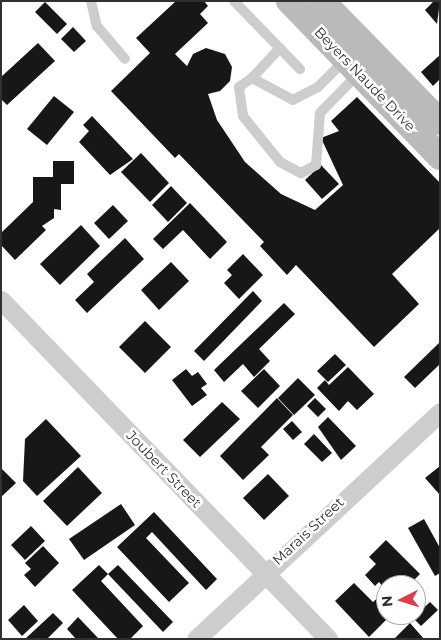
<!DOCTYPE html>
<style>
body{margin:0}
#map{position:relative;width:441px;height:640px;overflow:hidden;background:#fff;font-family:Montserrat,sans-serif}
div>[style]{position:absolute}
.building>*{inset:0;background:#171717}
.lane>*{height:10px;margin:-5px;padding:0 5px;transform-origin:5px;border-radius:5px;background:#cdcdcd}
.street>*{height:19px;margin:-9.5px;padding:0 9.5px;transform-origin:9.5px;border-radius:9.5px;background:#cdcdcd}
.secondary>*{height:26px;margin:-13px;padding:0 13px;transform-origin:13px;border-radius:13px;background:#bababa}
span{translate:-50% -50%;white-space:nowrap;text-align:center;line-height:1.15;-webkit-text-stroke:5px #fff;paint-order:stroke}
.street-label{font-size:14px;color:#303030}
.frame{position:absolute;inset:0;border:2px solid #303030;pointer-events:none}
.north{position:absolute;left:376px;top:575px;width:50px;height:50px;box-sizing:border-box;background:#fff;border:1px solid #acacac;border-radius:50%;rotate:265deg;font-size:14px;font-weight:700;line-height:20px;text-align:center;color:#303030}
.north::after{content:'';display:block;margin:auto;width:18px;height:22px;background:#dd3c4a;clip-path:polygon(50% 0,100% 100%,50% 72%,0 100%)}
</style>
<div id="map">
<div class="building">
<i style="clip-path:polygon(176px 1px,204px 1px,208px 6px,200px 14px,208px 23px,175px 54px,187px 66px,193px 54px,206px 48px,225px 54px,232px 67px,230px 81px,220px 91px,208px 94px,217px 120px,245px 162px,281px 194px,315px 210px,343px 185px,321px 138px,339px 131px,331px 121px,357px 97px,440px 183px,440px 228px,392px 274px,419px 304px,374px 347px,296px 265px,287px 275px,260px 246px,264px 242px,179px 154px,175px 158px,111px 91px,150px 53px,136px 38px)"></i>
<i style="clip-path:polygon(434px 1px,440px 1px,437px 24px,425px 10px)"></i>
<i style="clip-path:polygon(45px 2px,67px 24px,57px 34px,35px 12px)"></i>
<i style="clip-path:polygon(73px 27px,86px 41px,74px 52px,61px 39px)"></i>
<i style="clip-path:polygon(38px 43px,55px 61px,7px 105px,1px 99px,1px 77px)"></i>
<i style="clip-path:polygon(440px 55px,440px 79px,433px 86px,421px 72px)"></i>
<i style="clip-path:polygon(54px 96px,74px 112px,47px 145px,27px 129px)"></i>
<i style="clip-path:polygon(92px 116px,133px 159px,110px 175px,79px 142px,89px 131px,83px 125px)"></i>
<i style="clip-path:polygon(141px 153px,169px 183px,150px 202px,121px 172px)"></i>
<i style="clip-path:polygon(53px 161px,74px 161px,74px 184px,61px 184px,61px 210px,54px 209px,54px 218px,42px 226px,46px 230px,15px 260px,1px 245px,1px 233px,33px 202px,33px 177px,53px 177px)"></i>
<i style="clip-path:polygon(321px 165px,339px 184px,322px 199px,305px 180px)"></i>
<i style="clip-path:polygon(171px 186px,187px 203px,168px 222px,152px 205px)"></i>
<i style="clip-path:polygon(190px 203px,227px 242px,210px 259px,183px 230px,163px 249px,153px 239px)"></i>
<i style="clip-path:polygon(113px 205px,128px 221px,109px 239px,94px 223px)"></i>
<i style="clip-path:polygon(81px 225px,100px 246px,60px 285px,40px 264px)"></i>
<i style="clip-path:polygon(125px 238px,144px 259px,87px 313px,75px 300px,94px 282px,87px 274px)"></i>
<i style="clip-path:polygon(243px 254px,263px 275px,239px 299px,224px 283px,232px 275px,227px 270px)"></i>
<i style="clip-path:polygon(171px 262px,189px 281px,159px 310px,141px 290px)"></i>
<i style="clip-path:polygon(253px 291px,262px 301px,204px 361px,194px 351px)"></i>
<i style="clip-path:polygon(284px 303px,295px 314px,259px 349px,270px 361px,254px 377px,243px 364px,224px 382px,214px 370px)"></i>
<i style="clip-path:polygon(145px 321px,171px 347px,145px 373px,119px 347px)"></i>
<i style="clip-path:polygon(440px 342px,440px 364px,415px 388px,404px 377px)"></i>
<i style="clip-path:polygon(335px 354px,346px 365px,328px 382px,317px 371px)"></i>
<i style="clip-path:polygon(348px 367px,374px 394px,357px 410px,348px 401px,339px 411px,317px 388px,325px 380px,329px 385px)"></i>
<i style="clip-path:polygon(186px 369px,192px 376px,198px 372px,207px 384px,201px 388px,207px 395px,192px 406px,172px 380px)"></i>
<i style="clip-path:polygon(264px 369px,280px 386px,258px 408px,241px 391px)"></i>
<i style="clip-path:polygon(298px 378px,315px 395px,294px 415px,278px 398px)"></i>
<i style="clip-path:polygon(277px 398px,293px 415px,261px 447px,269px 455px,243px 480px,220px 456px)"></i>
<i style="clip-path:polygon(315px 398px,326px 409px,318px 417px,307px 406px)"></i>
<i style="clip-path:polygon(222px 402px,240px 419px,200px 457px,183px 440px)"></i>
<i style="clip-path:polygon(328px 417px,356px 446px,341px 460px,318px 427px)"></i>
<i style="clip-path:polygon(46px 419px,81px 456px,37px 496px,23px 481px,25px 439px)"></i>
<i style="clip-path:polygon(292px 421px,302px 432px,293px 440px,283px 429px)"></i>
<i style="clip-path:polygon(314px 434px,332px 453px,322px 462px,304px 444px)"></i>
<i style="clip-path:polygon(440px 466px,440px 495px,425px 478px)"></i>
<i style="clip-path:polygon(78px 467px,102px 493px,67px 526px,43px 501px)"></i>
<i style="clip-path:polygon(1px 468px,16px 483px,1px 497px)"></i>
<i style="clip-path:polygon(268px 474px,289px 496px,264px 520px,243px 498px)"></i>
<i style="clip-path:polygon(121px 504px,135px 525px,84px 560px,69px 539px)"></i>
<i style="clip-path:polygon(154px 512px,217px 579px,206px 590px,152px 532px,146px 538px,189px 583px,169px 602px,117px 547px)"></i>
<i style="clip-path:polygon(424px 519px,440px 548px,440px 573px,435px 576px,408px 528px)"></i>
<i style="clip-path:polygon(31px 526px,45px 541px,25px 560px,11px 545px)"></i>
<i style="clip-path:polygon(386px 540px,420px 574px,409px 585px,396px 585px,391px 580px,383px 587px,379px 582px,375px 586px,365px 575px,376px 564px,369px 557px)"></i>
<i style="clip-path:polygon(43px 546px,59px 563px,35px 587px,24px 575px,31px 569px,25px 563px)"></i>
<i style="clip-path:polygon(99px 565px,108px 574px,101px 581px,143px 626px,130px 639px,118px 639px,72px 590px)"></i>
<i style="clip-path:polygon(118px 565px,173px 622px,163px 632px,108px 574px)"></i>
<i style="clip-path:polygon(354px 583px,373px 602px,382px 594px,386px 598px,385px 611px,390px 616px,369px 637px,335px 601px)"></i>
<i style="clip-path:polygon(430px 602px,438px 610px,421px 626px,413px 618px)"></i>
<i style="clip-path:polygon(24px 605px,38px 621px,22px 636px,8px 620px)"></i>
<i style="clip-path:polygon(53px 613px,63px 623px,47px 639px,25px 639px)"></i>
<i style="clip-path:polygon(78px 617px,98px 638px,97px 639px,76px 639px,67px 629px)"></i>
<i style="clip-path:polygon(410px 623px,424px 639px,394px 639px)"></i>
</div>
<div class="lane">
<i style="left:91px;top:1px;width:26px;rotate:77deg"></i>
<i style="left:97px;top:26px;width:43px;rotate:49.7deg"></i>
<i style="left:234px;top:1px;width:95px;rotate:45.9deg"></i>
<i style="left:346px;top:59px;width:40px;rotate:135deg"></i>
<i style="left:318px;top:87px;width:28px;rotate:153deg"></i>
<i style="left:293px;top:100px;width:47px;rotate:-151.8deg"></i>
<i style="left:252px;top:78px;width:16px;rotate:145deg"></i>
<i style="left:239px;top:87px;width:29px;rotate:82deg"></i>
<i style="left:243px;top:116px;width:59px;rotate:51.2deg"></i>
<i style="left:280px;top:162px;width:24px;rotate:28deg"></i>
<i style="left:301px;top:173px;width:17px;rotate:-28deg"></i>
<i style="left:316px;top:165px;width:52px;rotate:-85.6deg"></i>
<i style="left:320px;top:113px;width:56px;rotate:-45.7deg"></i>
<i style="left:252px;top:78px;width:41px;rotate:-47deg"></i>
</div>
<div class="street">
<i style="left:1px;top:300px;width:471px;rotate:46deg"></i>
<i style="left:196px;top:639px;width:333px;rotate:-42.9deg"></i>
</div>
<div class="secondary">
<i style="left:289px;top:1px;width:217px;rotate:45.9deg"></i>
<i style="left:322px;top:1px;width:169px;rotate:45.7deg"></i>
</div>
<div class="street-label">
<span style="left:365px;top:79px;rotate:46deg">Beyers Naude Drive</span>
<span style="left:164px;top:469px;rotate:46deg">Joubert Street</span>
<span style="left:308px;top:531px;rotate:-43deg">Marais Street</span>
</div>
<div class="frame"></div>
<div class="north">N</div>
</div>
